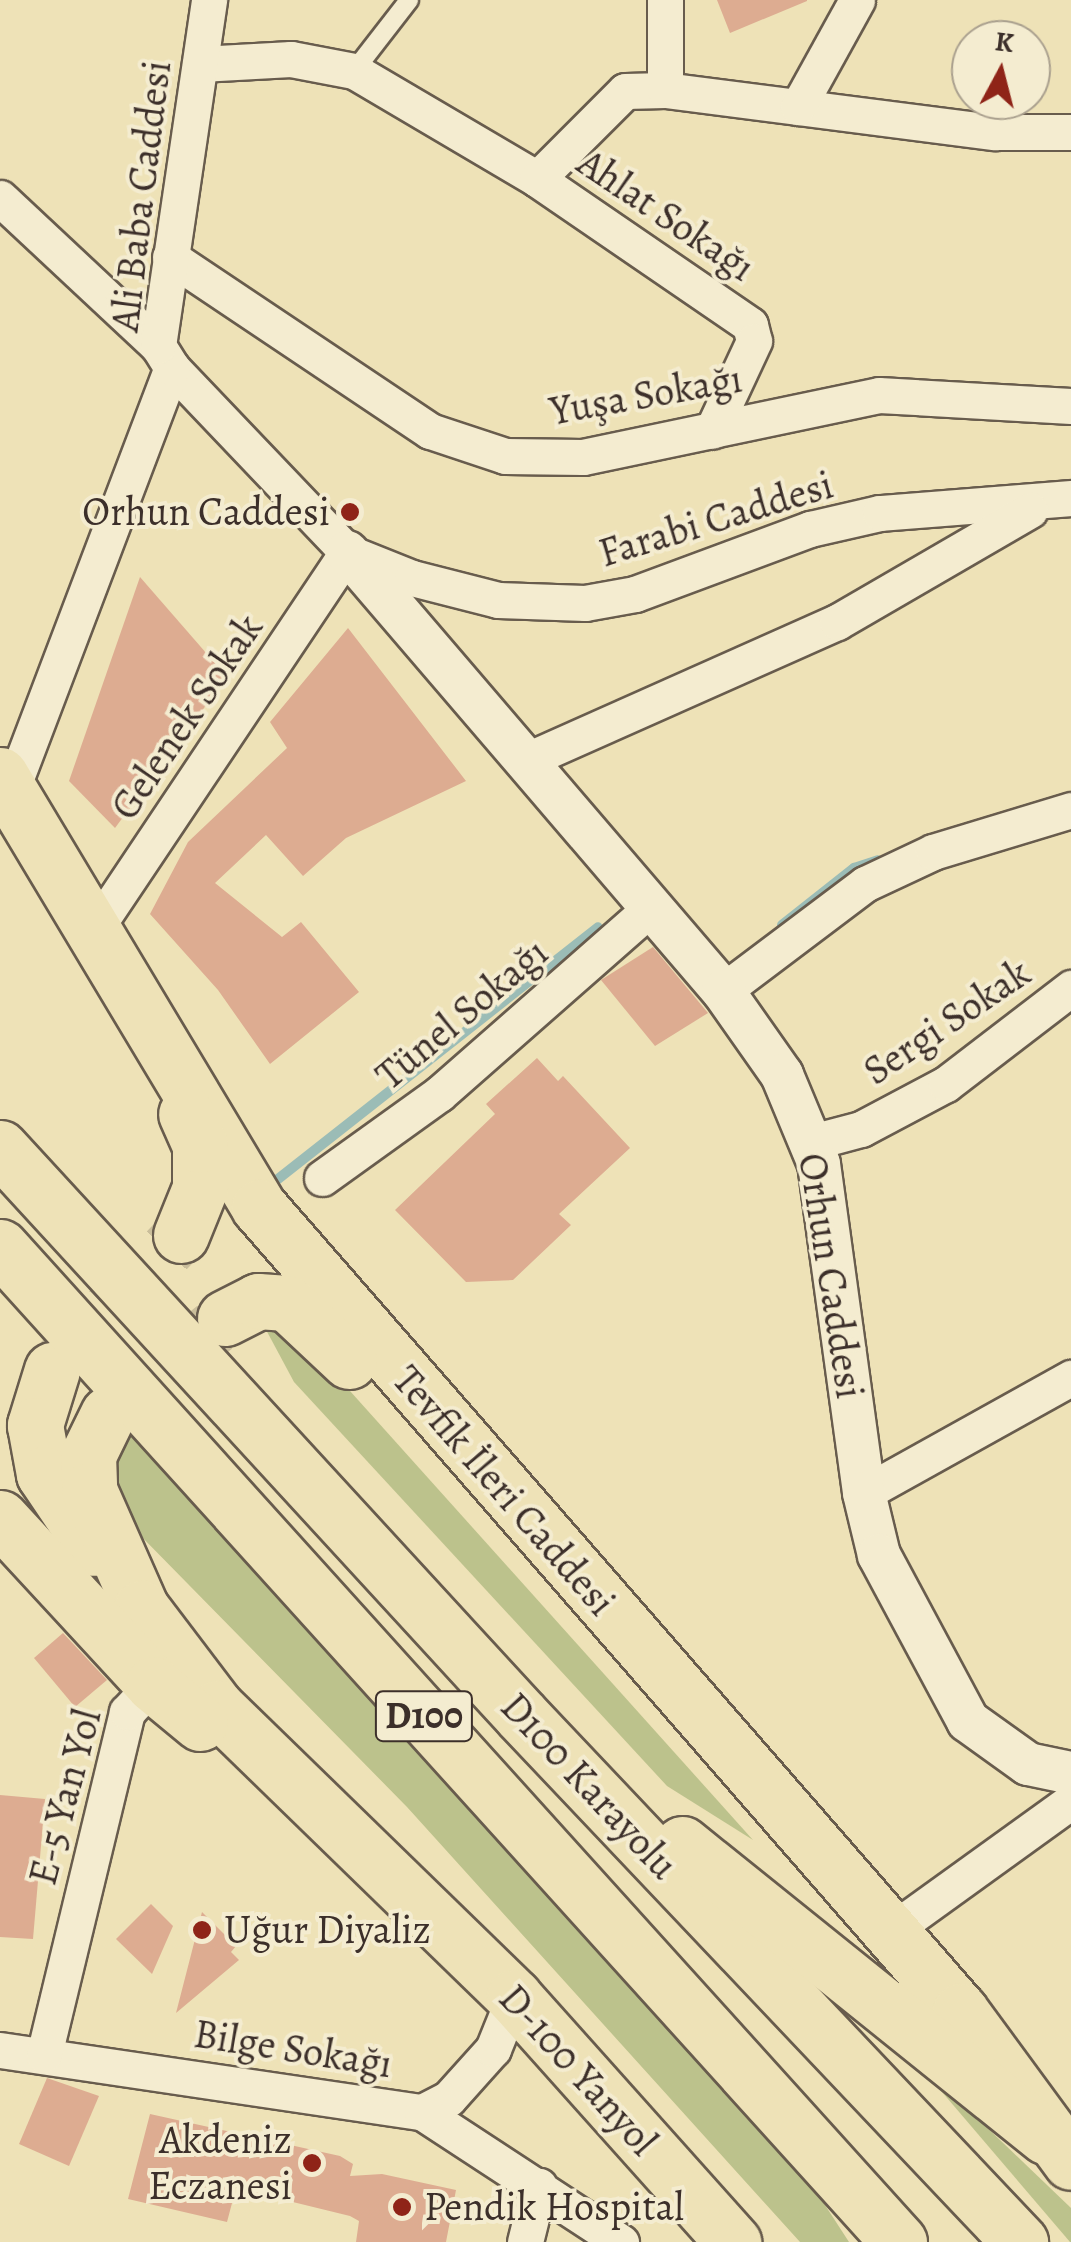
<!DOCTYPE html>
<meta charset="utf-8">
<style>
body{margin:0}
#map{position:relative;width:1071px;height:2242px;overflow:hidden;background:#eee2b7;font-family:Alegreya,serif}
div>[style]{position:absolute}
.green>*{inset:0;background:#bcc28c}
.stream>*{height:10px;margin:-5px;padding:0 5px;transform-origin:5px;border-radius:5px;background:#9bbcb6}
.building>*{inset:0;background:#ddac91}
.primary-tunnel>*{height:55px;margin-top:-27.5px;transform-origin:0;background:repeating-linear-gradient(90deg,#cabe9b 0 55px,transparent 0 83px)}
.roads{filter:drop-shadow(2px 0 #685c4d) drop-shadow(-2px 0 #685c4d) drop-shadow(0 2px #685c4d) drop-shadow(0 -2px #685c4d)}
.service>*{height:18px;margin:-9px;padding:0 9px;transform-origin:9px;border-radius:9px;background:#f4ecd0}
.minor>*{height:35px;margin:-17.5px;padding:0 17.5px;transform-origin:17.5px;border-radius:17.5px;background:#f4ecd0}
.tertiary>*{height:42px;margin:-21px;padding:0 21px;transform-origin:21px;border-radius:21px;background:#f4ecd0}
.primary>*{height:55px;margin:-27.5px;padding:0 27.5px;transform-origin:27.5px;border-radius:27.5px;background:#eee2b7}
.trunk>*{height:55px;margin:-27.5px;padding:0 27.5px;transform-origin:27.5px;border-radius:27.5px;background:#eee2b7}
.dots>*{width:28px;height:28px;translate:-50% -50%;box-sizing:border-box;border:5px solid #f4ecd0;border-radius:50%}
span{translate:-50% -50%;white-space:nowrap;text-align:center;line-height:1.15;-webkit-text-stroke:8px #f4ecd0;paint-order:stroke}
.shield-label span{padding:2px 8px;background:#f4ecd0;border:2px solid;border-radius:8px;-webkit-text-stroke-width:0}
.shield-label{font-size:38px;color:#3c2f2a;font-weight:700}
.street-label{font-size:40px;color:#3c2f2a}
.poi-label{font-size:40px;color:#3c2f2a}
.right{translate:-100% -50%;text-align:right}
.left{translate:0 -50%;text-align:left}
.north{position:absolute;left:951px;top:20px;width:100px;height:100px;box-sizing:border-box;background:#f4ecd0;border:2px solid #aaa08e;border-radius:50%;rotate:7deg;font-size:28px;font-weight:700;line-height:40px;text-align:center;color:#3c2f2a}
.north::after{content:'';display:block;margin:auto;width:35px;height:45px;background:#8f2418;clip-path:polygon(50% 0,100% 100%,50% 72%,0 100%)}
</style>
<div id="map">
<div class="green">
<i style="clip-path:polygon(280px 1313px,753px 1840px,667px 1786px,294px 1382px,264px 1326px)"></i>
<i style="clip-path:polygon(124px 1427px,572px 1902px,786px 2145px,849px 2242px,800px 2242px,407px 1807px,134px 1529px,100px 1474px)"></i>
<i style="clip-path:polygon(907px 2051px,1071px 2208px,1071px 2242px,1070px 2242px)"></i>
</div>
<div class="stream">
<i style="left:782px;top:925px;width:92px;rotate:-38.4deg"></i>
<i style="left:854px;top:868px;width:25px;rotate:-18deg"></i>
<i style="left:278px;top:1179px;width:407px;rotate:-38.2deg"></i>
</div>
<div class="building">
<i style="clip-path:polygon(717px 0,807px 0,807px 1px,730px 33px)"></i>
<i style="clip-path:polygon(140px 577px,227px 677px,115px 828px,69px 781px)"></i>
<i style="clip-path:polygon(348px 628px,466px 781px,346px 838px,303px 876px,266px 835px,215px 883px,282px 937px,301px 922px,359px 992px,270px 1064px,218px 990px,150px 914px,188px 842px,287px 748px,270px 722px)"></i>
<i style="clip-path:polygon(653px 947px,708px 1013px,655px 1046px,601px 980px)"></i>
<i style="clip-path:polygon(537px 1058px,558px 1081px,563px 1076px,630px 1148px,559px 1214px,571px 1225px,513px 1280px,466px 1282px,395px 1210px,495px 1114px,486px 1104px)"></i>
<i style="clip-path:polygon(63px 1633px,107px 1680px,75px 1707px,34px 1658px)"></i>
<i style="clip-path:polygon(0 1795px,45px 1799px,33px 1939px,0 1937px)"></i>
<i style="clip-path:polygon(151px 1904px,173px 1926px,152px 1974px,116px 1939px)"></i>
<i style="clip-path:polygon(202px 1912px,236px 1946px,231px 1952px,239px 1960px,176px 2013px)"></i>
<i style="clip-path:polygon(47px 2078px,99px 2096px,69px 2166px,19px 2144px)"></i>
<i style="clip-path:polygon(150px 2114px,340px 2156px,353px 2164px,350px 2176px,382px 2174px,456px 2190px,446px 2242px,356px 2242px,359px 2221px,350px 2216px,236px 2188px,227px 2222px,128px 2199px)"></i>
</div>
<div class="primary-tunnel">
<i style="left:52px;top:1370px;width:187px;rotate:-46.3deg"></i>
<i style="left:108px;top:1414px;width:149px;rotate:-39.3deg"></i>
</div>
<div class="roads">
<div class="service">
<i style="left:354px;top:71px;width:90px;rotate:-52.2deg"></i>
</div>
<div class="minor">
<i style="left:665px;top:0;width:90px;rotate:90deg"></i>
<i style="left:200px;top:64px;width:91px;rotate:-3.1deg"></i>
<i style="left:291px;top:59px;width:64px;rotate:10.8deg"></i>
<i style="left:354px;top:71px;width:212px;rotate:30.5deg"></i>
<i style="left:537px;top:179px;width:124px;rotate:-45deg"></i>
<i style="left:625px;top:91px;width:40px;rotate:-1.4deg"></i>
<i style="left:665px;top:90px;width:333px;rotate:7.3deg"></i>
<i style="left:995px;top:132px;width:76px"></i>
<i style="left:798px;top:107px;width:122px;rotate:-61.1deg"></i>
<i style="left:537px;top:179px;width:258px;rotate:34.4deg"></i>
<i style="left:750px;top:325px;width:16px;rotate:76deg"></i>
<i style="left:754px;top:341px;width:99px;rotate:115deg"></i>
<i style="left:0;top:198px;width:216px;rotate:43.1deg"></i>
<i style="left:170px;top:257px;width:313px;rotate:33.8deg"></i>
<i style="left:430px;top:431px;width:79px;rotate:18.4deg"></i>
<i style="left:505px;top:456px;width:78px;rotate:0.7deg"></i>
<i style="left:583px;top:457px;width:302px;rotate:-11.8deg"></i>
<i style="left:879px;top:395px;width:192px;rotate:3.3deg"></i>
<i style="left:172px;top:368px;width:254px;rotate:46.4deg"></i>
<i style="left:347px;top:552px;width:70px;rotate:21.8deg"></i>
<i style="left:412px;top:578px;width:89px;rotate:14.3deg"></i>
<i style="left:498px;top:600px;width:87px;rotate:2deg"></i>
<i style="left:585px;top:603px;width:51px;rotate:-10.2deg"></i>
<i style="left:635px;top:594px;width:187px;rotate:-20.4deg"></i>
<i style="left:810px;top:529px;width:72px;rotate:-12.9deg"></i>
<i style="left:880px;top:513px;width:192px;rotate:-4.5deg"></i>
<i style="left:527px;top:760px;width:339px;rotate:-24deg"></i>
<i style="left:837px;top:622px;width:223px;rotate:-30.1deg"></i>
<i style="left:11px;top:791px;width:453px;rotate:-69.2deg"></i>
<i style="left:172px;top:368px;width:26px;rotate:-122deg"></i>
<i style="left:158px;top:346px;width:350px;rotate:-81.6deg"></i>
<i style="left:95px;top:929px;width:453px;rotate:-56.2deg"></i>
<i style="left:723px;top:991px;width:178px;rotate:-37deg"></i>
<i style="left:865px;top:884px;width:75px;rotate:-25.2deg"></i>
<i style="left:933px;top:852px;width:144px;rotate:-16.9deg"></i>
<i style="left:812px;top:1142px;width:51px;rotate:-14.9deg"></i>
<i style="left:861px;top:1129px;width:96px;rotate:-27.9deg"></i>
<i style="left:946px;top:1084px;width:158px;rotate:-37.5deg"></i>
<i style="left:322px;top:1178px;width:144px;rotate:-35.7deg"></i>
<i style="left:439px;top:1094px;width:282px;rotate:-41.3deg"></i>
<i style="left:864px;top:1493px;width:237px;rotate:-29.1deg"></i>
<i style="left:891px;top:1931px;width:222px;rotate:-35.8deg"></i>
<i style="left:0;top:2050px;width:427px;rotate:8.4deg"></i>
<i style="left:422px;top:2112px;width:30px;rotate:-27deg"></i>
<i style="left:449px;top:2098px;width:66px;rotate:-48.1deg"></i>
<i style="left:493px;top:2049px;width:56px;rotate:-68deg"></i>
<i style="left:44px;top:2055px;width:353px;rotate:-76.4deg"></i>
<i style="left:127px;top:1712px;width:38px;rotate:-47deg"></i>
<i style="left:422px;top:2112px;width:238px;rotate:33.2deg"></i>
<i style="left:525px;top:2242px;width:58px;rotate:-76deg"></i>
</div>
<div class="tertiary">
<i style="left:347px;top:552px;width:578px;rotate:49.42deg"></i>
<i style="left:723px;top:991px;width:103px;rotate:54.9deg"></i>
<i style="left:782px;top:1075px;width:96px;rotate:67.4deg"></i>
<i style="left:819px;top:1164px;width:332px;rotate:82.2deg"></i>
<i style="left:864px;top:1493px;width:64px;rotate:76.4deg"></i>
<i style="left:879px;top:1555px;width:188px;rotate:61.8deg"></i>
<i style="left:968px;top:1721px;width:74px;rotate:35.6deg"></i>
<i style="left:1028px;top:1764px;width:44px;rotate:11.8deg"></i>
</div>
<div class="primary">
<i style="left:0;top:775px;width:504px;rotate:59.06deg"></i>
<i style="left:259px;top:1207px;width:1067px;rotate:48.92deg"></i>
<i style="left:960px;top:2011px;width:187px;rotate:53.7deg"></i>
<i style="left:181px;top:1235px;width:51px;rotate:-68deg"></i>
<i style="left:200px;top:1188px;width:43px;rotate:-90deg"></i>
<i style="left:200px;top:1145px;width:34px;rotate:-114deg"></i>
<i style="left:225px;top:1318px;width:37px;rotate:-27deg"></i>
<i style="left:258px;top:1301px;width:29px;rotate:4deg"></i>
<i style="left:287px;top:1303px;width:85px;rotate:43.1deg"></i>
<i style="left:52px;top:1370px;width:58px;rotate:107.2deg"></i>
<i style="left:35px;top:1425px;width:50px;rotate:79.6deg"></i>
<i style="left:44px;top:1474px;width:89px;rotate:56deg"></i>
<i style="left:108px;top:1414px;width:46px;rotate:116deg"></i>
<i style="left:88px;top:1455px;width:35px;rotate:88deg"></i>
<i style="left:89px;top:1490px;width:129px;rotate:66.2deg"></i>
<i style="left:141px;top:1608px;width:126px;rotate:52.8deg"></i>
<i style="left:217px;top:1708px;width:414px;rotate:44.2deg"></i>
<i style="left:514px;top:1997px;width:329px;rotate:48.2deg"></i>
<i style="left:0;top:1518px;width:226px;rotate:47.3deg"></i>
<i style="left:153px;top:1684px;width:61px;rotate:39.7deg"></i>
</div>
<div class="trunk">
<i style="left:0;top:1148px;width:770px;rotate:47.42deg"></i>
<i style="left:521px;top:1715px;width:726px;rotate:46.56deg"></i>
<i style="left:0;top:1247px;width:1341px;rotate:47.9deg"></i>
<i style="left:682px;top:1844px;width:467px;rotate:38.8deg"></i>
</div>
</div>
<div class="dots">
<i style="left:350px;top:512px;background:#8f2418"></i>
<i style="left:202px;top:1930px;background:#8f2418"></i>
<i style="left:312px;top:2163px;background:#8f2418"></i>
<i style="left:402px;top:2207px;background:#8f2418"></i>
</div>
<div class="shield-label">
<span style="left:424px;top:1716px">D100</span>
</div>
<div class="street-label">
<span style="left:141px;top:196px;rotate:-83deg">Ali Baba Caddesi</span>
<span style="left:666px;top:215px;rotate:34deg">Ahlat Sokağı</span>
<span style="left:646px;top:395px;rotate:-10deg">Yuşa Sokağı</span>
<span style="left:716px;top:519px;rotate:-17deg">Farabi Caddesi</span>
<span style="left:187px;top:717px;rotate:-56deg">Gelenek Sokak</span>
<span style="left:462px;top:1014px;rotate:-40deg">Tünel Sokağı</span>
<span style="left:947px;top:1022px;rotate:-34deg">Sergi Sokak</span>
<span style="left:831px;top:1276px;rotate:81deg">Orhun Caddesi</span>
<span style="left:504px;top:1491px;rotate:49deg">Tevfik İleri Caddesi</span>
<span style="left:589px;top:1786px;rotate:47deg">D100 Karayolu</span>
<span style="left:65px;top:1797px;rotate:-75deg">E-5 Yan Yol</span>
<span style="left:293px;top:2049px;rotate:9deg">Bilge Sokağı</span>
<span style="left:578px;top:2070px;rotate:48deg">D-100 Yanyol</span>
</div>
<div class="poi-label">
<span class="right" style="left:330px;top:512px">Orhun Caddesi̇</span>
<span class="left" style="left:224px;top:1930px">Uğur Diyaliz</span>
<span class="right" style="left:292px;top:2163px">Akdeniz<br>Eczanesi</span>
<span class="left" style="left:424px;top:2207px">Pendik Hospital</span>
</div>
<div class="north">K</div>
</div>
